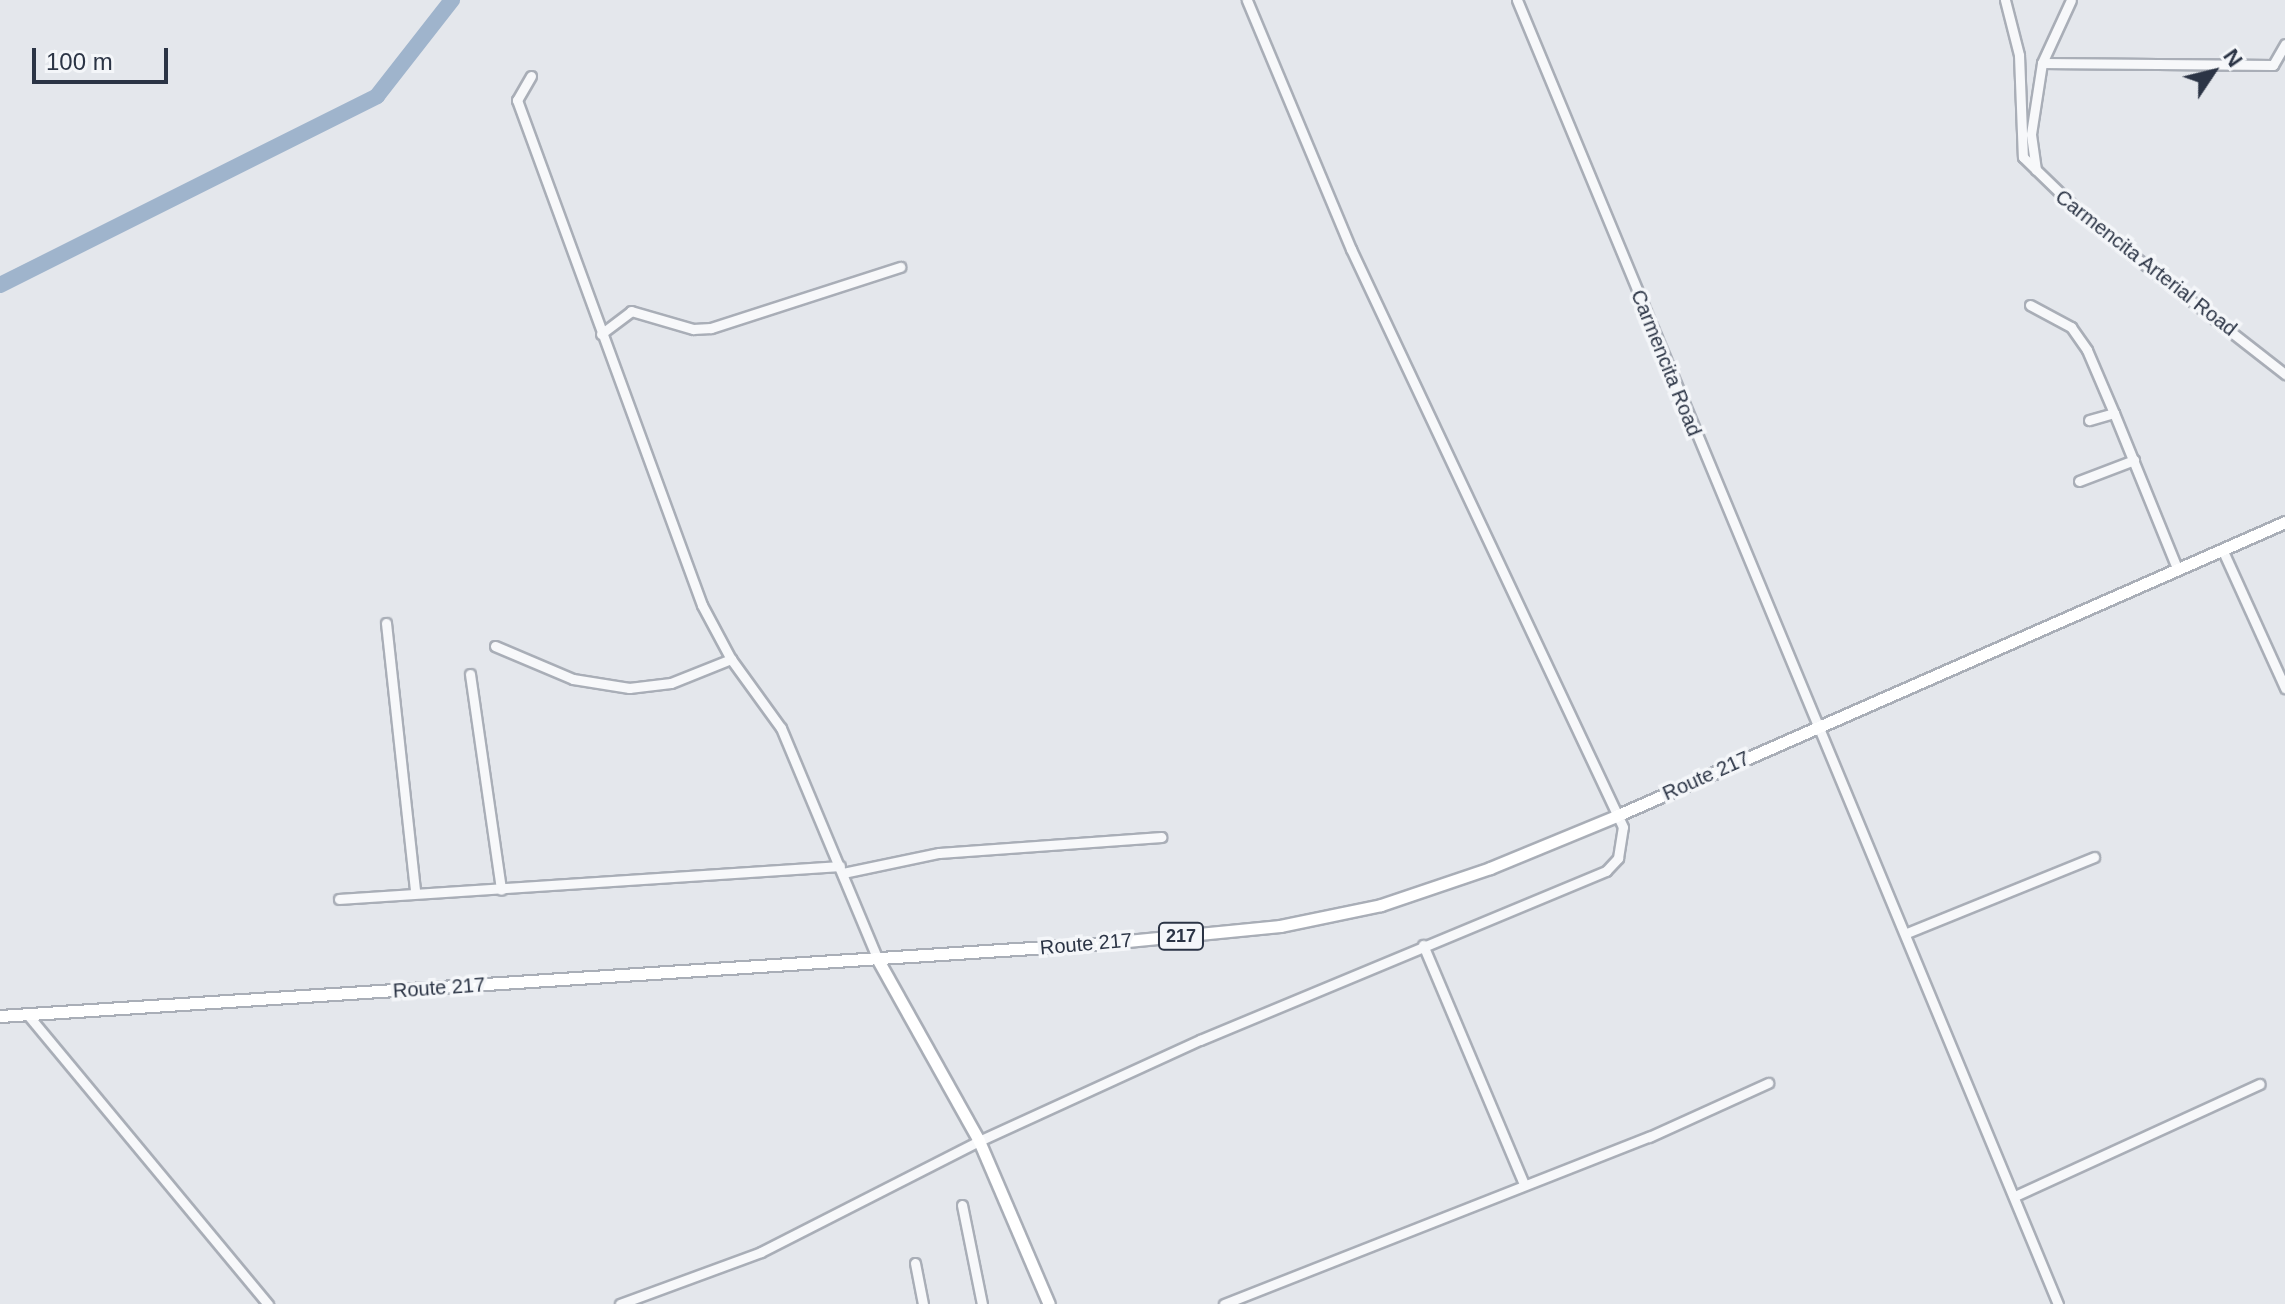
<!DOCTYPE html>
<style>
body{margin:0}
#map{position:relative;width:2285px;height:1304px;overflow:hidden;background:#e4e7ec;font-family:Arial,sans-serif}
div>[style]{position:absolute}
.river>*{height:16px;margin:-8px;padding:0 8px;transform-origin:8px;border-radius:8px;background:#9fb4cc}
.roads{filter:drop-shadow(2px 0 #a9aeb7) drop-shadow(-2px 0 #a9aeb7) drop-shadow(0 2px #a9aeb7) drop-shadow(0 -2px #a9aeb7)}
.minor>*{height:9px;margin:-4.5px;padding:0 4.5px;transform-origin:4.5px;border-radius:4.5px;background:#f7f8fa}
.major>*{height:11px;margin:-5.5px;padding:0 5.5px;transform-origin:5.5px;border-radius:5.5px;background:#fff}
span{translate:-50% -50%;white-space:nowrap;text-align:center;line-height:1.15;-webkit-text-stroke:7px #f4f6f9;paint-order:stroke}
.shield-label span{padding:2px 6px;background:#f4f6f9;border:2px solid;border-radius:6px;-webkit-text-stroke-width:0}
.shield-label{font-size:18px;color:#2b3445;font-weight:700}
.street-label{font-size:20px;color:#2b3445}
.north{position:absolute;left:2173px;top:32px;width:80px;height:80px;-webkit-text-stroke:6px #f4f6f9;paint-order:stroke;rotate:55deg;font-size:22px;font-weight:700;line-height:32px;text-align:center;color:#2b3445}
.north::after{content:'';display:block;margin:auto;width:28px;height:36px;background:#2b3445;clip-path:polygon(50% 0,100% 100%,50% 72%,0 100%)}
.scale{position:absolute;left:32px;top:48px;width:136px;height:36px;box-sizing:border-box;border:4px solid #2b3445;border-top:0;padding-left:10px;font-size:24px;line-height:28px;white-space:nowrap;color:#2b3445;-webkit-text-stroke:6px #f4f6f9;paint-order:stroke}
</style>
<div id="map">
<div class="river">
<i style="left:0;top:285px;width:422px;rotate:-26.6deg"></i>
<i style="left:377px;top:96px;width:122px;rotate:-52deg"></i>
</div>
<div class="roads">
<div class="minor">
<i style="left:1517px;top:0;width:1412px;rotate:67.47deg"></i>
<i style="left:2005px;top:0;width:57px;rotate:75.7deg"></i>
<i style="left:2019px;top:55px;width:102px;rotate:87.8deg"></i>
<i style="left:2023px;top:157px;width:92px;rotate:44.1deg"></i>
<i style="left:2089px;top:221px;width:249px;rotate:38deg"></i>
<i style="left:2042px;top:63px;width:231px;rotate:0.5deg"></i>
<i style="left:2273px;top:65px;width:24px;rotate:-60deg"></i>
<i style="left:531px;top:76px;width:28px;rotate:120deg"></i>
<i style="left:517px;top:100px;width:538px;rotate:69.88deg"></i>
<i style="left:702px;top:605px;width:61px;rotate:61.8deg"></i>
<i style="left:731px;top:659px;width:85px;rotate:54.1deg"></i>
<i style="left:781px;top:728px;width:251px;rotate:67.3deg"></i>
<i style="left:2036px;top:170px;width:36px;rotate:-98deg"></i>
<i style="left:2031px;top:134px;width:72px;rotate:-81.2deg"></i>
<i style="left:2042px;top:63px;width:69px;rotate:-65.3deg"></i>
<i style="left:2030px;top:305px;width:47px;rotate:28.2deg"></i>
<i style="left:2071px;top:327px;width:28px;rotate:55deg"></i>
<i style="left:2087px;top:350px;width:69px;rotate:66.8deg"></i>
<i style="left:2114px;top:413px;width:26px;rotate:164deg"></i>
<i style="left:601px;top:334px;width:38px;rotate:-37deg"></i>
<i style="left:631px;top:311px;width:65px;rotate:16.2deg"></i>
<i style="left:693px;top:329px;width:18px;rotate:-3deg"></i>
<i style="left:711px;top:328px;width:199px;rotate:-17.9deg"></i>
<i style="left:2114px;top:413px;width:167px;rotate:67.9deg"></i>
<i style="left:2079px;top:481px;width:59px;rotate:-20.9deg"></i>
<i style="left:2222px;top:549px;width:153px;rotate:65.6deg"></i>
<i style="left:386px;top:623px;width:270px;rotate:83.8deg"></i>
<i style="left:495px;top:646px;width:85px;rotate:22.9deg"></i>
<i style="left:573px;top:679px;width:57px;rotate:9.1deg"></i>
<i style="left:629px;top:688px;width:42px;rotate:-6.8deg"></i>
<i style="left:671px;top:683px;width:65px;rotate:-21.8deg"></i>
<i style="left:470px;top:674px;width:218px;rotate:81.8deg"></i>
<i style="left:843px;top:873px;width:98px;rotate:-11.8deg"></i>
<i style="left:939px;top:853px;width:223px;rotate:-4.1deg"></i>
<i style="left:339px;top:899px;width:502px;rotate:-3.77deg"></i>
<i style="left:1907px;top:933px;width:202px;rotate:-22.1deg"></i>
<i style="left:1423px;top:945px;width:259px;rotate:67.1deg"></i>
<i style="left:28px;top:1015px;width:376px;rotate:50.3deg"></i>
<i style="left:2015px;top:1196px;width:269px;rotate:-24.6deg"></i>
<i style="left:962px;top:1205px;width:101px;rotate:78.6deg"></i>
<i style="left:915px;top:1263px;width:42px;rotate:79deg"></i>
<i style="left:620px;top:1304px;width:150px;rotate:-20.2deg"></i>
<i style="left:761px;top:1252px;width:245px;rotate:-27deg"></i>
<i style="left:979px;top:1141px;width:243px;rotate:-24.6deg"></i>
<i style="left:1200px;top:1040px;width:440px;rotate:-22.6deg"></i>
<i style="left:1606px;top:871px;width:18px;rotate:-47deg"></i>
<i style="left:1618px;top:858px;width:31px;rotate:-81deg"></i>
<i style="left:1623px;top:827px;width:639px;rotate:-115.2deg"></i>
<i style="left:1351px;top:249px;width:270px;rotate:-112.7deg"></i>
<i style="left:1224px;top:1304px;width:457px;rotate:-21.5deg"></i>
<i style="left:1649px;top:1137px;width:131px;rotate:-24.4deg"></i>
</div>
<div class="major">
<i style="left:878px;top:960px;width:207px;rotate:60.8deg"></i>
<i style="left:979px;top:1141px;width:177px;rotate:66.8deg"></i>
<i style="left:0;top:1016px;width:1109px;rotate:-3.77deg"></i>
<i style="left:1107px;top:943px;width:174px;rotate:-5.6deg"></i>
<i style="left:1280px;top:926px;width:103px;rotate:-11.7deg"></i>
<i style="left:1381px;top:905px;width:115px;rotate:-18.7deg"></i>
<i style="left:1490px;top:868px;width:136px;rotate:-22.4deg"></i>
<i style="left:1616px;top:816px;width:731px;rotate:-23.72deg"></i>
</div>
</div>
<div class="shield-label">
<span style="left:1181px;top:936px">217</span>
</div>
<div class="street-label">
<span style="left:2146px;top:263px;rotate:38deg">Carmencita Arterial Road</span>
<span style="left:1666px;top:363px;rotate:68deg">Carmencita Road</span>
<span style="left:1706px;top:776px;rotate:-24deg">Route 217</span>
<span style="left:1086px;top:944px;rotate:-5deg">Route 217</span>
<span style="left:439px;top:988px;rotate:-4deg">Route 217</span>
</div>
<div class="north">N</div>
<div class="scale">100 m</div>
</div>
